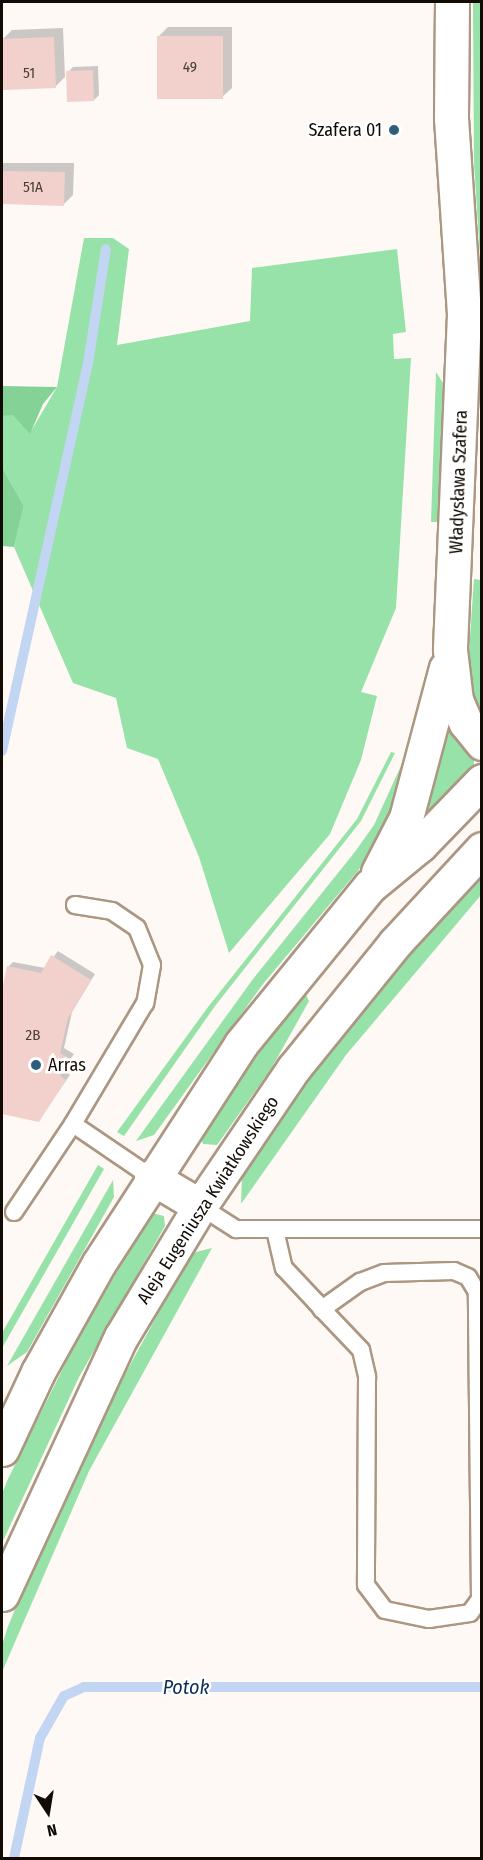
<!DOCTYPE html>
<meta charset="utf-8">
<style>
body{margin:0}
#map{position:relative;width:483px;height:1860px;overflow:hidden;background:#fef9f5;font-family:"Fira Sans Condensed",sans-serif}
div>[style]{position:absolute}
.green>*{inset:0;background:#97e2a8}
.forest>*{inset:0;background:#84d296}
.shadow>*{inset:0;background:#0003}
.stream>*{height:10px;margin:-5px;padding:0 5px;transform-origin:5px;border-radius:5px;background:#c2d6f3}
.building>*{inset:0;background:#f2d1cc}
.roads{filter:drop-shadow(2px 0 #ab9782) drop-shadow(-2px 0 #ab9782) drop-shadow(0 2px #ab9782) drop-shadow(0 -2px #ab9782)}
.lane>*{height:16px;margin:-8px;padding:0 8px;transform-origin:8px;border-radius:8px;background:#fff}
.secondary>*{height:33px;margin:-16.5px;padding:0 16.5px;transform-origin:16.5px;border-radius:16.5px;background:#fff}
.dots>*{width:16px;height:16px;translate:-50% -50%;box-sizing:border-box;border:3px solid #fff;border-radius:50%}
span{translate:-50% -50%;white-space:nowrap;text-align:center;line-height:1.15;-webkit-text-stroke:5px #fff;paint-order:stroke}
.number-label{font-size:15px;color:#493c36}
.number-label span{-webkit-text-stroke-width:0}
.poi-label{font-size:18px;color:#110b04}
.right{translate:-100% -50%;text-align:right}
.left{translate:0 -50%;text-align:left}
.street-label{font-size:18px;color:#110b04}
.water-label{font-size:20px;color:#0d2d58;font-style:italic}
.frame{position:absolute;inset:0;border:3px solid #110b04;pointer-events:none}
.north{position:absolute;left:18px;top:1782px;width:60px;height:60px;-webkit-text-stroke:4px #fff;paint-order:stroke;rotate:168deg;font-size:16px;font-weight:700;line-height:24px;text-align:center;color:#110b04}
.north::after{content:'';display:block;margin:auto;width:21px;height:27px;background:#110b04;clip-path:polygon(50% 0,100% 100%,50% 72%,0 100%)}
</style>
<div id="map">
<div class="green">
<i style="clip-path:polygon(473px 2px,482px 2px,481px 274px,474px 162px)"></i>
<i style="clip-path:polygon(84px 238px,113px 238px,129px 249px,117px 345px,250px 321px,252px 268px,397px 249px,406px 332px,393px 334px,394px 359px,411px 358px,396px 608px,361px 692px,377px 696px,361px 760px,330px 834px,229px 953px,199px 857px,158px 759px,127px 748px,116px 698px,73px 683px,14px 547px,24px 506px,2px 467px,2px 416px,13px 414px,30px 433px,57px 387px)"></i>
<i style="clip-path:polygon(436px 372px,445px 386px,444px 465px,439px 522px,431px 522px)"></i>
<i style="clip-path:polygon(474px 579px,481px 580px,481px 719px,473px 708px,467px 680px)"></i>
<i style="clip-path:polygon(449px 723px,474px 754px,474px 768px,415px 831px,441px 724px)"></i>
<i style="clip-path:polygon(391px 752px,395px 753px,361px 821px,215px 1006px,124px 1136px,117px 1132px,208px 1007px,357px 819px)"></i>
<i style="clip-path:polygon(405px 757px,389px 813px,361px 867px,263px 984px,154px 1135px,136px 1141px,253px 979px,354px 853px,374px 825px)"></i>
<i style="clip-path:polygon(481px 876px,481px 895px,346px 1055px,241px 1204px,242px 1175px,314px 1073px,404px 961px)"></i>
<i style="clip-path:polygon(306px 995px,309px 1001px,271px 1069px,217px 1145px,203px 1144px,200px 1135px,294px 1005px)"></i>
<i style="clip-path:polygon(98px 1165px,104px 1169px,2px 1348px,2px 1333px)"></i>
<i style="clip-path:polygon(113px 1180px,114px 1197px,27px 1352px,7px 1366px)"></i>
<i style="clip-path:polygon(152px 1213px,164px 1216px,165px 1226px,79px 1377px,2px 1543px,2px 1494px,7px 1481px,81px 1332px)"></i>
<i style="clip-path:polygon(212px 1248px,89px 1471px,2px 1672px,2px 1645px,7px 1629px,41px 1546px,100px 1420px,188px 1259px,196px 1252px)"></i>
</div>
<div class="forest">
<i style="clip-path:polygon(2px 386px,57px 387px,43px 404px,30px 434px,13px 415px,2px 416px)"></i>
<i style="clip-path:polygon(2px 467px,24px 506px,14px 547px,2px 546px)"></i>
</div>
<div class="shadow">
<i style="clip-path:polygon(168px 27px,232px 27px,232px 88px,222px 97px,158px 37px)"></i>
<i style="clip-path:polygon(63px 28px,65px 77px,55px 87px,2px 40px,12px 30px)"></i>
<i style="clip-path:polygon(98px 66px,99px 95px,94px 100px,68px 72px,73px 67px)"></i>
<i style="clip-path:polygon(2px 163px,74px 163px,73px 195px,64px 204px,2px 203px)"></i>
<i style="clip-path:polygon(58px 951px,95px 974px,72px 1012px,64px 1048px,74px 1054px,64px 1070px,70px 1075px,38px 1121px,2px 1112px,2px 997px,8px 967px,13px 962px,45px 968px)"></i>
</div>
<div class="stream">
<i style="left:2px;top:751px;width:403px;rotate:-77.5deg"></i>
<i style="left:89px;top:357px;width:109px;rotate:-81.1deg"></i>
<i style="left:14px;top:1858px;width:123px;rotate:-77.8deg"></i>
<i style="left:40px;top:1738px;width:48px;rotate:-60.3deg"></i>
<i style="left:64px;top:1696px;width:22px;rotate:-24deg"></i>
<i style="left:84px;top:1687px;width:398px"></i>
</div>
<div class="building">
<i style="clip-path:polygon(157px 36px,223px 36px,223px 99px,157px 99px)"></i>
<i style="clip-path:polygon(54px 37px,56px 88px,3px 90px,2px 39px)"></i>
<i style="clip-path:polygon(93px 70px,94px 101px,67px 102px,66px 71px)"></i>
<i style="clip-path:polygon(2px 171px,65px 172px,64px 206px,2px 204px)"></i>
<i style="clip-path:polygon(51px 955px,91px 980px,68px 1018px,60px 1053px,70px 1059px,60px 1076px,66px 1080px,39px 1122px,2px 1114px,2px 990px,7px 966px,41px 973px)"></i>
</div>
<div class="roads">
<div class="lane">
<i style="left:75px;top:905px;width:37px;rotate:9deg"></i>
<i style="left:112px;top:911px;width:30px;rotate:34deg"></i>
<i style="left:137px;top:928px;width:40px;rotate:68deg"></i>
<i style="left:152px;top:965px;width:39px;rotate:100deg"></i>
<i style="left:145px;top:1003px;width:141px;rotate:120.8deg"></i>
<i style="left:73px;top:1124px;width:94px;rotate:34.2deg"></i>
<i style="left:200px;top:1206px;width:43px;rotate:32.6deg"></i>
<i style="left:236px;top:1229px;width:246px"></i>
<i style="left:14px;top:1212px;width:106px;rotate:-56.2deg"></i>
<i style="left:275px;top:1230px;width:39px;rotate:77deg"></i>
<i style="left:284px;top:1268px;width:47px;rotate:46.7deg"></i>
<i style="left:316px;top:1302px;width:9px;rotate:49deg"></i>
<i style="left:322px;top:1309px;width:57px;rotate:46.4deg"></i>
<i style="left:361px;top:1350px;width:28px;rotate:77deg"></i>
<i style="left:367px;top:1377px;width:208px;rotate:90.3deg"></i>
<i style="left:366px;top:1585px;width:31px;rotate:53deg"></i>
<i style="left:385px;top:1610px;width:45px;rotate:11.6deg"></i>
<i style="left:429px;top:1619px;width:41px;rotate:-8.3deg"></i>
<i style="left:470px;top:1613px;width:17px;rotate:-54deg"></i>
<i style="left:480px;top:1599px;width:307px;rotate:-90.6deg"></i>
<i style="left:477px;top:1292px;width:17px;rotate:-121deg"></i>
<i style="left:468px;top:1277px;width:15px;rotate:-157deg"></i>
<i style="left:454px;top:1271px;width:70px;rotate:178.4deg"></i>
<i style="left:384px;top:1273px;width:26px;rotate:159deg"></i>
<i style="left:360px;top:1282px;width:47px;rotate:144.6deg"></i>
</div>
<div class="secondary">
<i style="left:452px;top:2px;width:116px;rotate:90.5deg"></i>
<i style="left:451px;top:118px;width:196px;rotate:86.2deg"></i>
<i style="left:464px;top:314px;width:336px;rotate:92.4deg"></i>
<i style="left:450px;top:650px;width:50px;rotate:83.2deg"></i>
<i style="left:456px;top:700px;width:25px;rotate:67deg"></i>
<i style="left:466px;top:723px;width:26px;rotate:51deg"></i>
<i style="left:378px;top:872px;width:61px;rotate:-62.6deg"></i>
<i style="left:406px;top:818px;width:155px;rotate:-75.1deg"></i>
<i style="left:151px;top:1177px;width:57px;rotate:30.6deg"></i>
<i style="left:2px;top:1449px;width:85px;rotate:-64.9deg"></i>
<i style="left:38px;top:1372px;width:125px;rotate:-60.8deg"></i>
<i style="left:99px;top:1263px;width:261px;rotate:-57deg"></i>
<i style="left:241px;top:1044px;width:204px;rotate:-50.8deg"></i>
<i style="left:370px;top:886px;width:65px;rotate:-39.4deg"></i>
<i style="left:420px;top:845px;width:89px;rotate:-45.9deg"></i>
<i style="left:2px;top:1594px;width:283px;rotate:-65.2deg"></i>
<i style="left:121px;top:1337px;width:153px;rotate:-58.9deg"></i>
<i style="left:200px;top:1206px;width:166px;rotate:-55.8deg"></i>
<i style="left:293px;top:1069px;width:162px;rotate:-51deg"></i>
<i style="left:395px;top:943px;width:128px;rotate:-47.2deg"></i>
</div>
</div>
<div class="dots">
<i style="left:394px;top:130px;background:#2f5e7d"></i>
<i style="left:36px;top:1065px;background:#2f5e7d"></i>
</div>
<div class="number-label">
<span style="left:190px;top:68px">49</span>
<span style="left:29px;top:74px">51</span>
<span style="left:33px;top:188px">51A</span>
<span style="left:33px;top:1036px">2B</span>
</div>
<div class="poi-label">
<span class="right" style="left:382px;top:130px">Szafera 01</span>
<span class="left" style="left:48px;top:1065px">Arras</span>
</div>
<div class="street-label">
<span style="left:459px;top:482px;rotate:-88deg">Władysława Szafera</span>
<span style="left:208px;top:1200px;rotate:-57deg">Aleja Eugeniusza Kwiatkowskiego</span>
</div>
<div class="water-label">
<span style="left:186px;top:1687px">Potok</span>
</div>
<div class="frame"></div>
<div class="north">N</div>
</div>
